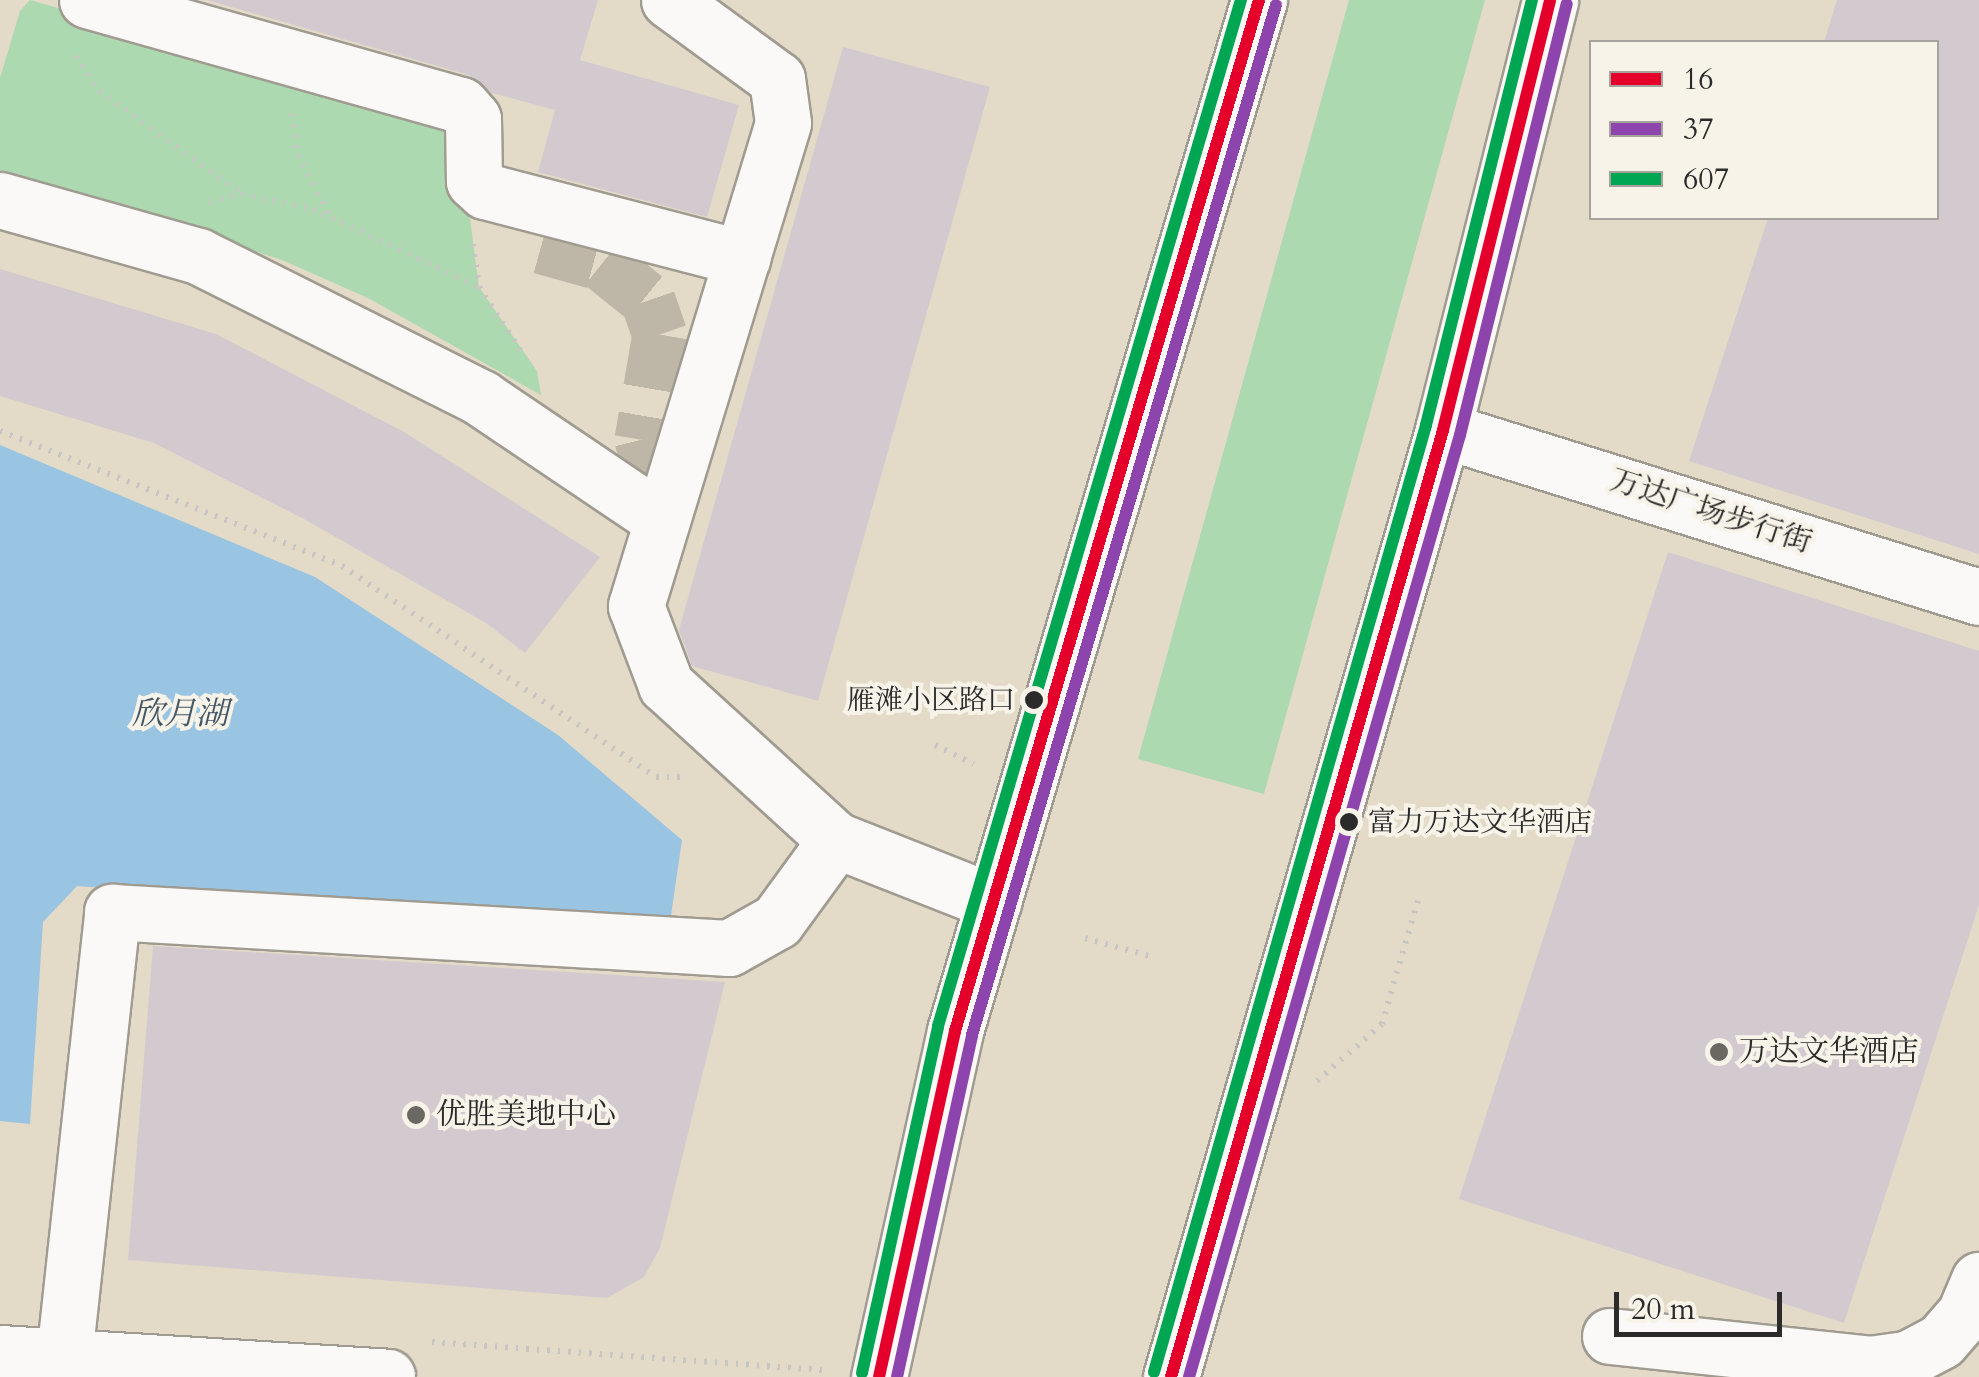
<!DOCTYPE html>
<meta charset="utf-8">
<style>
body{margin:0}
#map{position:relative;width:1979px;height:1377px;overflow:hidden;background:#e3dac7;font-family:Cardo,"Noto Serif SC",serif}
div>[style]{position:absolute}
.green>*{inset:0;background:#acd9b0}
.water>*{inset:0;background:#99c4e2}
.building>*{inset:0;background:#d3cad0}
.minor-tunnel>*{height:55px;margin-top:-27.5px;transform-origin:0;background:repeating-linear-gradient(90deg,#beb7a8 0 55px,transparent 0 83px)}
.path>*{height:6px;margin-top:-3px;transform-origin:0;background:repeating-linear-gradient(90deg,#c8c6c2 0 2.5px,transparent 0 10.5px)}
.roads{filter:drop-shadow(2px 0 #a09b91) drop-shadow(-2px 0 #a09b91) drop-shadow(0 2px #a09b91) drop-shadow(0 -2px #a09b91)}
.minor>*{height:55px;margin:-27.5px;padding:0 27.5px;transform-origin:27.5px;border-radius:27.5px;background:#fbf9f7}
.major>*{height:55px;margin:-27.5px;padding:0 27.5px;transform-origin:27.5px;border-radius:27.5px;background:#fbf9f7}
.bus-1>*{height:12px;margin:-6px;padding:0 6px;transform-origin:6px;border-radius:6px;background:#e4002b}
.bus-2>*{height:12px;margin:-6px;padding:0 6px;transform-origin:6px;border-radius:6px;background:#8e44ad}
.bus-3>*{height:12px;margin:-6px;padding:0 6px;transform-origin:6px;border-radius:6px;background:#00a651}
.dots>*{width:28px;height:28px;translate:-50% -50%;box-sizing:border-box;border:5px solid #f7f3e8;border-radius:50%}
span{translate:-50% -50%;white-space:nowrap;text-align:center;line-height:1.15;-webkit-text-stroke:8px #f7f3e8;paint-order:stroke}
.bus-label{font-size:28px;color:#2b2b2b}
.right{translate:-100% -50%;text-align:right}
.left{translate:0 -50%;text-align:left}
.street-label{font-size:30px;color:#2b2b2b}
.poi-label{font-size:30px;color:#2b2b2b}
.water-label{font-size:32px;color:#425666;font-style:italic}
.legend{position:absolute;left:1589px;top:40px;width:350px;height:180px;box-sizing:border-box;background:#f7f3e8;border:2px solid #a5a39c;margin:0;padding:12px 18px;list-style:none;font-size:30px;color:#2b2b2b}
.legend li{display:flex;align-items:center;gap:20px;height:50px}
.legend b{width:50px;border:2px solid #a5a39c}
.scale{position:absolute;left:1614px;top:1292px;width:168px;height:45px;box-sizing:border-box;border:5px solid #2b2b2b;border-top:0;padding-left:12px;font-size:30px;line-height:35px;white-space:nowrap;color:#2b2b2b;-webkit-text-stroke:8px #f7f3e8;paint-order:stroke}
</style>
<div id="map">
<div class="green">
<i style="clip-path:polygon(30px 0,457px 121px,479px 287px,537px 371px,541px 395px,368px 298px,282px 260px,0 170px,0 78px,20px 11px)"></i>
<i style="clip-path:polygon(1349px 0,1485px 0,1264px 794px,1138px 759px)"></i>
</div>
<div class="water">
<i style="clip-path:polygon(0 445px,315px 577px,558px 735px,682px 840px,669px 929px,77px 886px,43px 922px,30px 1124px,0 1121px)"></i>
</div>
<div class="building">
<i style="clip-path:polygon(207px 0,598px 0,580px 60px,739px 105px,707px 217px,538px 172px,555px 110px,492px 93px,469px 75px)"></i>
<i style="clip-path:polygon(1837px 0,1979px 0,1979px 554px,1689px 461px,1768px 218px,1936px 218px,1936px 42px,1824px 42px)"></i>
<i style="clip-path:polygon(843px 47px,990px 87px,818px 701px,692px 666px,679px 630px)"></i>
<i style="clip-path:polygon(0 269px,216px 334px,404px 432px,600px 557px,525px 653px,486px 623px,304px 519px,154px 443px,0 396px)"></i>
<i style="clip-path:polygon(1668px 552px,1979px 651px,1979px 905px,1844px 1323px,1459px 1199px)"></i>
<i style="clip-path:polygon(153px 946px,725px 982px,660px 1248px,644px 1277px,607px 1298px,128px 1260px)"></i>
</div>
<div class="minor-tunnel">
<i style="left:541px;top:246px;width:63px;rotate:15.6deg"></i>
<i style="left:602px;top:263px;width:59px;rotate:38.8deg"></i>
<i style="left:648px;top:300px;width:36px;rotate:71deg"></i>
<i style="left:660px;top:334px;width:107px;rotate:99.7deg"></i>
<i style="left:642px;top:439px;width:83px;rotate:76.1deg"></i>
</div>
<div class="path">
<i style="left:76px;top:56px;width:42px;rotate:56.7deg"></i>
<i style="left:99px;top:91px;width:176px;rotate:35.8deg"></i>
<i style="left:242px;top:194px;width:73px;rotate:11.9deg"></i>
<i style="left:313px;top:209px;width:183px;rotate:25.2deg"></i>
<i style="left:479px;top:287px;width:82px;rotate:56.9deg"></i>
<i style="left:292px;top:114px;width:41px;rotate:81.7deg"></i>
<i style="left:298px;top:155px;width:70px;rotate:62deg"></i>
<i style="left:210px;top:202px;width:32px;rotate:-14deg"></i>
<i style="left:473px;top:244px;width:42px;rotate:81.9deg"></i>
<i style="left:0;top:431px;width:368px;rotate:21.5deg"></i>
<i style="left:342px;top:566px;width:378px;rotate:33.9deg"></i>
<i style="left:656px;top:777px;width:27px"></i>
<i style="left:935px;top:745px;width:43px;rotate:26deg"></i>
<i style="left:1085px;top:938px;width:66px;rotate:15.7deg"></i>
<i style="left:1317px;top:1081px;width:86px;rotate:-41.2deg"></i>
<i style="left:1382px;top:1024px;width:132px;rotate:-73.8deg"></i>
<i style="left:432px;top:1342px;width:393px;rotate:4.1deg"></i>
</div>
<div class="roads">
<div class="minor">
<i style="left:87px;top:0;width:388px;rotate:15.7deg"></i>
<i style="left:461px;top:105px;width:18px;rotate:49deg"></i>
<i style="left:473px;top:119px;width:62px;rotate:89.1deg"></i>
<i style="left:474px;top:181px;width:15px;rotate:42deg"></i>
<i style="left:485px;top:191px;width:266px;rotate:14.6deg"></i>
<i style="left:669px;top:0;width:134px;rotate:36.2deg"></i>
<i style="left:777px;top:79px;width:44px;rotate:82.2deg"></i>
<i style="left:783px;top:123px;width:505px;rotate:106.93deg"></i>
<i style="left:636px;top:606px;width:85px;rotate:69.2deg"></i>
<i style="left:666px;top:685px;width:230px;rotate:42.4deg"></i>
<i style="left:836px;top:840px;width:169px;rotate:21.5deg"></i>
<i style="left:0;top:200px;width:206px;rotate:15.8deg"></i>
<i style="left:198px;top:256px;width:317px;rotate:26.6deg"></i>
<i style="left:481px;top:398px;width:218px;rotate:34deg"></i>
<i style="left:1443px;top:430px;width:561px;rotate:17.31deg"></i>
<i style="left:1610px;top:1336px;width:262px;rotate:6.1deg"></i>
<i style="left:1870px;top:1364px;width:37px;rotate:-8deg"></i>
<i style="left:1907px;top:1359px;width:38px;rotate:-28deg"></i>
<i style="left:1941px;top:1341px;width:37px;rotate:-49deg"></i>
<i style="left:1965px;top:1313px;width:36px;rotate:-67deg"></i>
<i style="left:64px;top:1357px;width:448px;rotate:-83.8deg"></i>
<i style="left:112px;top:912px;width:618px;rotate:3.34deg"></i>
<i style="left:729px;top:948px;width:55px;rotate:-29.4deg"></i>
<i style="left:777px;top:921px;width:100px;rotate:-53.9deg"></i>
</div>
<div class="major">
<i style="left:0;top:1353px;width:388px;rotate:3.5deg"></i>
<i style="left:879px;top:1377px;width:354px;rotate:-77.6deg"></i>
<i style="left:955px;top:1031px;width:1075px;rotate:-73.57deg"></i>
<i style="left:1171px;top:1377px;width:985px;rotate:-73.97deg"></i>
<i style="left:1443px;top:430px;width:443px;rotate:-76deg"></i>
</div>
</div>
<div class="bus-1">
<i style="left:879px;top:1377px;width:354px;rotate:-77.6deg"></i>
<i style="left:955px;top:1031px;width:1075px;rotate:-73.57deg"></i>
<i style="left:1171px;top:1377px;width:985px;rotate:-73.97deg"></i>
<i style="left:1443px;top:430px;width:443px;rotate:-76deg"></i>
</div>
<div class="bus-2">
<i style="left:897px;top:1377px;width:350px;rotate:-77.6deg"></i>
<i style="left:972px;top:1035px;width:1074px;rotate:-73.56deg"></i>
<i style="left:1189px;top:1377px;width:980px;rotate:-73.95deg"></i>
<i style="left:1460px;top:435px;width:444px;rotate:-76.1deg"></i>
</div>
<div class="bus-3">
<i style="left:1154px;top:1372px;width:985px;rotate:-73.97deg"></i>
<i style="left:1426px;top:425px;width:438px;rotate:-76deg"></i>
<i style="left:862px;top:1373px;width:355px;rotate:-77.6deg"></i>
<i style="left:938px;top:1026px;width:1070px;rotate:-73.55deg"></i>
</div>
<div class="dots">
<i style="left:1034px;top:700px;background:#2b2b2b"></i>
<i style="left:1349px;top:822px;background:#2b2b2b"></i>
<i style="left:1719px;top:1052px;background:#6b6862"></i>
<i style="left:416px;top:1115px;background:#6b6862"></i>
</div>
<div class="bus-label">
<span class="right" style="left:1015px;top:700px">雁滩小区路口</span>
<span class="left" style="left:1368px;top:822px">富力万达文华酒店</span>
</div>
<div class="street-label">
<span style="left:1711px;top:512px;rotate:18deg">万达广场步行街</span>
</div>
<div class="poi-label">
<span class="left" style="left:1739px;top:1052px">万达文华酒店</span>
<span class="left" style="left:436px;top:1115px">优胜美地中心</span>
</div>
<div class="water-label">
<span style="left:180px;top:714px">欣月湖</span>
</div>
<ul class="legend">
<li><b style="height:12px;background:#e4002b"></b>16</li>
<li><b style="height:12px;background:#8e44ad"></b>37</li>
<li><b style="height:12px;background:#00a651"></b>607</li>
</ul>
<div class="scale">20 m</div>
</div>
